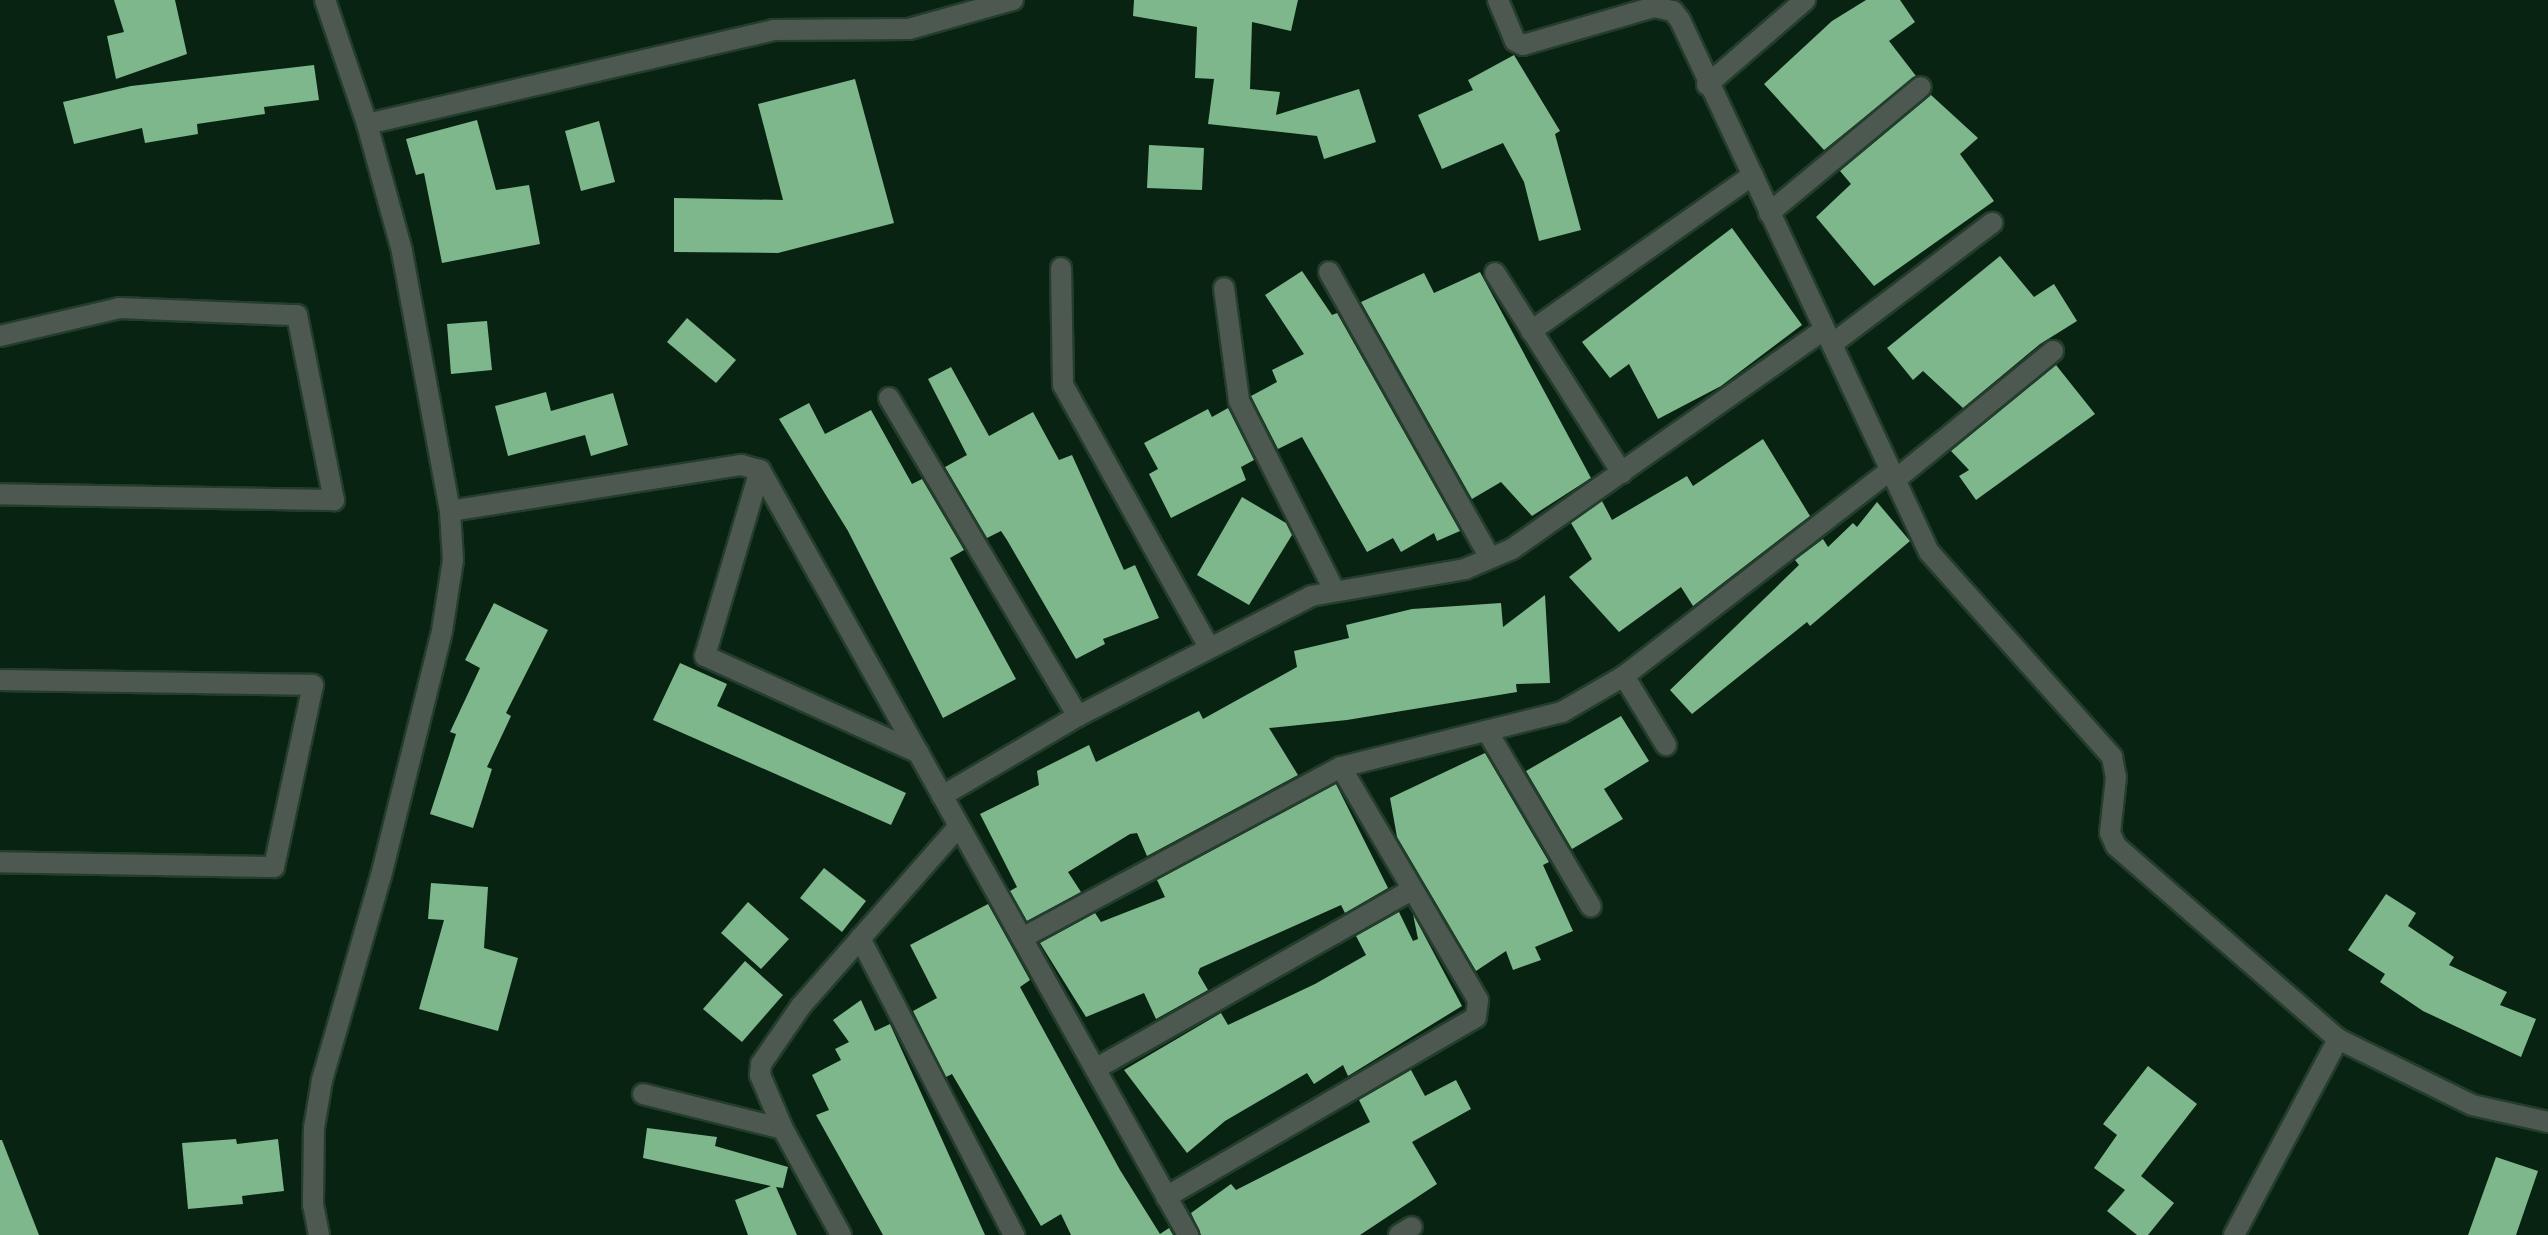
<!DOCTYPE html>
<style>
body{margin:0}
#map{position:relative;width:2548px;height:1235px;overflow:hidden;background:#082311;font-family:"Space Grotesk",sans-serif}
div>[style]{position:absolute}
.building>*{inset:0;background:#7eb78c}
.roads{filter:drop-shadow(2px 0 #243d2c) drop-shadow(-2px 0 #243d2c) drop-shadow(0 2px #243d2c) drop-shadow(0 -2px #243d2c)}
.street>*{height:20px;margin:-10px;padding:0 10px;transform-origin:10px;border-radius:10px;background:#4d5950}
span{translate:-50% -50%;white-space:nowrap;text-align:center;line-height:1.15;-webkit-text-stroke:8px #011a08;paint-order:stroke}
</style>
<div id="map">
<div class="building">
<i style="clip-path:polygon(114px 0,175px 0,187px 54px,116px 79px,107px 36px,124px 32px)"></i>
<i style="clip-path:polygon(1134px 0,1298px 0,1291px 31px,1252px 22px,1250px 89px,1280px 92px,1276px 115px,1359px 89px,1376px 142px,1324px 159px,1317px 136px,1208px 124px,1214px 79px,1195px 78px,1197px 27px,1133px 16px)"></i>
<i style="clip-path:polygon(1866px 0,1900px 0,1915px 22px,1889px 41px,1916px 76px,1824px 150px,1764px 84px,1832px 21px)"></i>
<i style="clip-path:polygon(1514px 55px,1560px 131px,1555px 134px,1581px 230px,1539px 241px,1524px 182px,1503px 143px,1442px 169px,1418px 115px,1473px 90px,1468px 80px)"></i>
<i style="clip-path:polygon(314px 65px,319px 100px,264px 107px,265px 114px,197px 124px,198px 134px,145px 143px,142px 128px,74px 144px,63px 102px,131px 86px)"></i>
<i style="clip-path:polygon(855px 79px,894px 223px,778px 253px,674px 252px,674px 198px,783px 200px,758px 104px)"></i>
<i style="clip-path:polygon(1931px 95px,1978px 138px,1960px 154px,1994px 201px,1874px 286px,1816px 217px,1851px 184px,1840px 171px)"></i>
<i style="clip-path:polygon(477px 120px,496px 190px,529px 185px,540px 244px,442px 263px,424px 173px,416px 175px,406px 139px)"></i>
<i style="clip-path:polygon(599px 121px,615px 182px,581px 191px,565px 131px)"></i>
<i style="clip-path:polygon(1149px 145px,1204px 148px,1202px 190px,1147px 188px)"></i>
<i style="clip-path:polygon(1732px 228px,1802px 325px,1721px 386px,1658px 419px,1629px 364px,1610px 378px,1582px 342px)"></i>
<i style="clip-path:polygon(2000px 256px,2034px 297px,2054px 284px,2077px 321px,2040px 344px,1963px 408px,1923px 371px,1913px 380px,1887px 348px)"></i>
<i style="clip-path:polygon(1302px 271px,1332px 315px,1337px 313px,1460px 531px,1437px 541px,1434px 533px,1401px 552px,1393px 538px,1367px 552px,1302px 437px,1278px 449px,1251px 396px,1277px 382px,1272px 370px,1304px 354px,1265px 295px)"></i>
<i style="clip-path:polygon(1480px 272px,1591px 478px,1532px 516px,1501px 482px,1472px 499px,1361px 302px,1424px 273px,1434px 293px)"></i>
<i style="clip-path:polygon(687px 318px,736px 360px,716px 383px,667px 342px)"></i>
<i style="clip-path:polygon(487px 321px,492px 370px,451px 374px,447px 324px)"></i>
<i style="clip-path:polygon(2056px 365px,2095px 414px,1976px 500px,1959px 476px,1969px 470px,1951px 451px)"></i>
<i style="clip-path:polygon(951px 367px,989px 436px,1033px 412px,1059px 460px,1072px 455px,1124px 570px,1135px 565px,1159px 618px,1103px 639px,1105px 644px,1076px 659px,1007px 540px,1001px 531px,987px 538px,945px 467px,967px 455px,928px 379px)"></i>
<i style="clip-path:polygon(546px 392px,551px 411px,613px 393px,628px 445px,591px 456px,585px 435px,508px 456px,495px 406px)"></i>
<i style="clip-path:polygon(809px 403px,825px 434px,871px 410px,912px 484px,922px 479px,964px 550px,950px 558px,1016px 679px,943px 718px,848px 531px,779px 419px)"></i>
<i style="clip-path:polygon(1228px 408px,1254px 460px,1241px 467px,1246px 480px,1171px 518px,1149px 474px,1158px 469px,1144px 443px,1208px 409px,1212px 417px)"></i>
<i style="clip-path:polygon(1763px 439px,1810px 516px,1693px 606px,1681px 587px,1619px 632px,1569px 577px,1592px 559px,1571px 523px,1602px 501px,1612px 520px,1687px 476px,1693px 486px)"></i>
<i style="clip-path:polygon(1242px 497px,1286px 523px,1292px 535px,1249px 605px,1197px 575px)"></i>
<i style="clip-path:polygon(1877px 502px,1910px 541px,1810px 626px,1807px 622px,1692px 714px,1670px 690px,1799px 565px,1795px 560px,1823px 539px,1828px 547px,1853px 523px,1857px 527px)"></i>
<i style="clip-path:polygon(1545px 595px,1550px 683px,1516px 684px,1517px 692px,1347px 720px,1269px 728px,1298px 775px,1147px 856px,1137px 833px,1130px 834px,1068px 872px,1081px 892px,1027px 921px,1010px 891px,1017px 887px,980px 814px,1039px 785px,1037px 771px,1089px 745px,1096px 762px,1199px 711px,1203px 719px,1297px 667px,1294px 651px,1349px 638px,1346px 625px,1412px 609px,1501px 603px,1503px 627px)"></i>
<i style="clip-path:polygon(494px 603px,548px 630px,506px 713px,511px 716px,487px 767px,492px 769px,473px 828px,430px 814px,456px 734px,450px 732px,480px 668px,465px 660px)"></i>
<i style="clip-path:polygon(680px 663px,727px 684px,717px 706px,906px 793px,891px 825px,653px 720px)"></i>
<i style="clip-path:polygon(1621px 716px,1649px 761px,1604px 789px,1623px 819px,1572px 849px,1526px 771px)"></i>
<i style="clip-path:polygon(1485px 753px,1549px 862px,1543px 865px,1573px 931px,1535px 947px,1541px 960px,1513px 970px,1506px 951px,1476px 971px,1397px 837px,1390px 798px)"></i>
<i style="clip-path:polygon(1336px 784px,1388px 888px,1345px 913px,1341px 905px,1200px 968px,1198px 973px,1208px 990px,1156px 1019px,1144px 993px,1086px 1017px,1040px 943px,1095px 913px,1101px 922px,1165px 897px,1157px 880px)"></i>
<i style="clip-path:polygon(824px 868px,866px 901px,842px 932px,800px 898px)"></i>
<i style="clip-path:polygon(431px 883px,488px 887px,484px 948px,518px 958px,498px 1031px,419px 1009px,444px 920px,428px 919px)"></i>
<i style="clip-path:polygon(2386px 894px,2416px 913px,2408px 926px,2454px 957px,2449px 965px,2507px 992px,2500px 1005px,2536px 1019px,2521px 1057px,2423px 1011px,2380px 982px,2385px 974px,2348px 950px)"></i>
<i style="clip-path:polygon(748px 902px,789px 939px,761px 969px,721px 933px)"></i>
<i style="clip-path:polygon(988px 904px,1030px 980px,1020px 987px,1120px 1170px,1160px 1234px,1169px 1228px,1173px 1235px,1071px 1235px,1061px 1214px,1041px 1226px,952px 1074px,946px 1077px,913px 1011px,937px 998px,910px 945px)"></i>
<i style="clip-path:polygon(1399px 912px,1413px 941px,1418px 939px,1413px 914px,1462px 1006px,1348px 1076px,1343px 1065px,1314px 1084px,1307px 1073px,1225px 1121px,1187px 1153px,1124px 1070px,1221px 1013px,1228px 1025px,1315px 984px,1366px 955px,1356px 936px)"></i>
<i style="clip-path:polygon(745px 961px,783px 995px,742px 1042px,703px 1009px)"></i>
<i style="clip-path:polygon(861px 1000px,875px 1031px,890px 1024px,985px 1235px,883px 1235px,816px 1115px,829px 1110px,812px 1075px,841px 1060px,835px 1049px,849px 1042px,833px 1020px)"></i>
<i style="clip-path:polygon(2148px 1066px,2197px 1104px,2141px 1176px,2174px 1203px,2148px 1235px,2137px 1235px,2107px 1211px,2125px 1190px,2094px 1168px,2117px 1135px,2103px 1124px)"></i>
<i style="clip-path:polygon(1411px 1070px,1425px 1096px,1456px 1080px,1471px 1109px,1412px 1142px,1437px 1184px,1360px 1235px,1201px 1235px,1191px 1213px,1231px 1184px,1236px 1190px,1370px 1122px,1359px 1100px)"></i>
<i style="clip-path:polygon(647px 1128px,717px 1137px,715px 1146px,788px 1167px,783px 1188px,776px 1187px,797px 1235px,748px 1235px,735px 1200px,771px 1186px,643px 1158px)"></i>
<i style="clip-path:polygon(236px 1139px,237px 1144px,278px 1139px,284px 1191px,242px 1196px,243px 1204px,188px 1209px,182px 1143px)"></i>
<i style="clip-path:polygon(0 1140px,2px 1140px,39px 1235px,0 1235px)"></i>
<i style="clip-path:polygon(2496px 1157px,2538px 1171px,2516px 1235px,2468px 1235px)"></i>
</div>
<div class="roads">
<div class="street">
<i style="left:1498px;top:0;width:44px;rotate:67.5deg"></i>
<i style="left:1515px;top:41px;width:9px;rotate:27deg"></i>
<i style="left:1523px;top:45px;width:136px;rotate:-16.2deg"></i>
<i style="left:1654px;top:7px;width:19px;rotate:12deg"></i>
<i style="left:1673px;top:11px;width:11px;rotate:52deg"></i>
<i style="left:1680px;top:20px;width:587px;rotate:64.92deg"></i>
<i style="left:1929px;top:552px;width:275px;rotate:48.2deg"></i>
<i style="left:2112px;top:757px;width:20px;rotate:79deg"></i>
<i style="left:2116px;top:777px;width:56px;rotate:96.1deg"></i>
<i style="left:2110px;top:833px;width:14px;rotate:65deg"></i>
<i style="left:2116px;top:846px;width:294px;rotate:41deg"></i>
<i style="left:2338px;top:1039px;width:149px;rotate:26.2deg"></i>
<i style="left:2472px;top:1105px;width:78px;rotate:12.6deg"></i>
<i style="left:1707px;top:85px;width:130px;rotate:-40.9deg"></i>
<i style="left:367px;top:124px;width:417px;rotate:-13deg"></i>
<i style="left:773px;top:30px;width:136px;rotate:-0.4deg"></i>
<i style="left:909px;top:29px;width:108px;rotate:-15.6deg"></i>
<i style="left:1769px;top:213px;width:197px;rotate:-39.7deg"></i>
<i style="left:1061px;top:268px;width:117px;rotate:89deg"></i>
<i style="left:1063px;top:385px;width:300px;rotate:60.9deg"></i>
<i style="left:1329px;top:272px;width:328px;rotate:60.6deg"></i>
<i style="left:1495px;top:273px;width:237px;rotate:57.6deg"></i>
<i style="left:1224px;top:288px;width:114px;rotate:82.4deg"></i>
<i style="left:1239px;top:401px;width:212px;rotate:63.3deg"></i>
<i style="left:1531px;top:331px;width:271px;rotate:-35.1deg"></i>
<i style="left:0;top:336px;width:122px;rotate:-13.2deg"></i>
<i style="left:119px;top:308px;width:178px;rotate:2.3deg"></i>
<i style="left:297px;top:315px;width:189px;rotate:78.7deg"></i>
<i style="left:334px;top:500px;width:334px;rotate:-179deg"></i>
<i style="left:1832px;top:344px;width:201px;rotate:-37.1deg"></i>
<i style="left:889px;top:398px;width:370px;rotate:59.3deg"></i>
<i style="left:760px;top:470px;width:194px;rotate:106.5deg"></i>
<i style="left:705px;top:656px;width:235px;rotate:24.4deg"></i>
<i style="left:1895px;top:480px;width:204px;rotate:-39.2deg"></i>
<i style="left:450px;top:511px;width:295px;rotate:-9deg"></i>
<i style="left:741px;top:465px;width:20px;rotate:15deg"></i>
<i style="left:760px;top:470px;width:877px;rotate:60.77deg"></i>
<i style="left:1624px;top:676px;width:81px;rotate:58.7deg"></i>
<i style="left:0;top:680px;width:313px;rotate:0.9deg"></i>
<i style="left:313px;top:685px;width:186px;rotate:102.1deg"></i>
<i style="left:274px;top:867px;width:274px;rotate:-179deg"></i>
<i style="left:1487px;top:731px;width:204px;rotate:59.4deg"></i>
<i style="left:942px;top:796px;width:158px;rotate:-30.5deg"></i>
<i style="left:1078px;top:716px;width:262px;rotate:-27.2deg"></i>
<i style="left:1311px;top:596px;width:156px;rotate:-9.9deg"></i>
<i style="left:1465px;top:569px;width:51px;rotate:-23.1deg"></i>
<i style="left:1512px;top:549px;width:381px;rotate:-35.1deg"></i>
<i style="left:860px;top:938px;width:335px;rotate:62.6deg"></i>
<i style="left:1022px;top:938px;width:362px;rotate:-28.2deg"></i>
<i style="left:1341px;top:767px;width:228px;rotate:-14deg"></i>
<i style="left:1562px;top:712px;width:72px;rotate:-30.1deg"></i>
<i style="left:1624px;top:676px;width:337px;rotate:-37.7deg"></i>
<i style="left:1095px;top:1069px;width:363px;rotate:-29.5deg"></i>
<i style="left:643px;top:1094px;width:144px;rotate:14deg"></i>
<i style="left:1166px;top:1197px;width:358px;rotate:-30.1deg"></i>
<i style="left:1476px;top:1017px;width:17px;rotate:-83deg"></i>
<i style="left:1478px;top:1000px;width:270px;rotate:-120.5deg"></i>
<i style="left:319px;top:1235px;width:31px;rotate:-101deg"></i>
<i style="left:313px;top:1205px;width:77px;rotate:-89.3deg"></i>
<i style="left:314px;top:1128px;width:49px;rotate:-80.5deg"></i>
<i style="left:322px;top:1080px;width:212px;rotate:-73.9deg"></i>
<i style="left:381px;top:876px;width:252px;rotate:-76deg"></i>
<i style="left:442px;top:631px;width:72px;rotate:-81.2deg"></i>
<i style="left:453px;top:560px;width:49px;rotate:-93.5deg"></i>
<i style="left:450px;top:511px;width:264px;rotate:-100.5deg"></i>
<i style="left:402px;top:251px;width:132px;rotate:-105.4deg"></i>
<i style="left:367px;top:124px;width:131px;rotate:-108.7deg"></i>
<i style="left:841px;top:1235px;width:121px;rotate:-118.7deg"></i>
<i style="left:783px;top:1129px;width:59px;rotate:-113.1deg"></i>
<i style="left:760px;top:1075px;width:11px;rotate:-85deg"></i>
<i style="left:761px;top:1064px;width:70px;rotate:-55.4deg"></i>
<i style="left:801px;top:1006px;width:238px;rotate:-48.7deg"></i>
<i style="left:1399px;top:1235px;width:15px;rotate:-32deg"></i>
<i style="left:2234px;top:1235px;width:222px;rotate:-62deg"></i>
</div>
</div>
</div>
